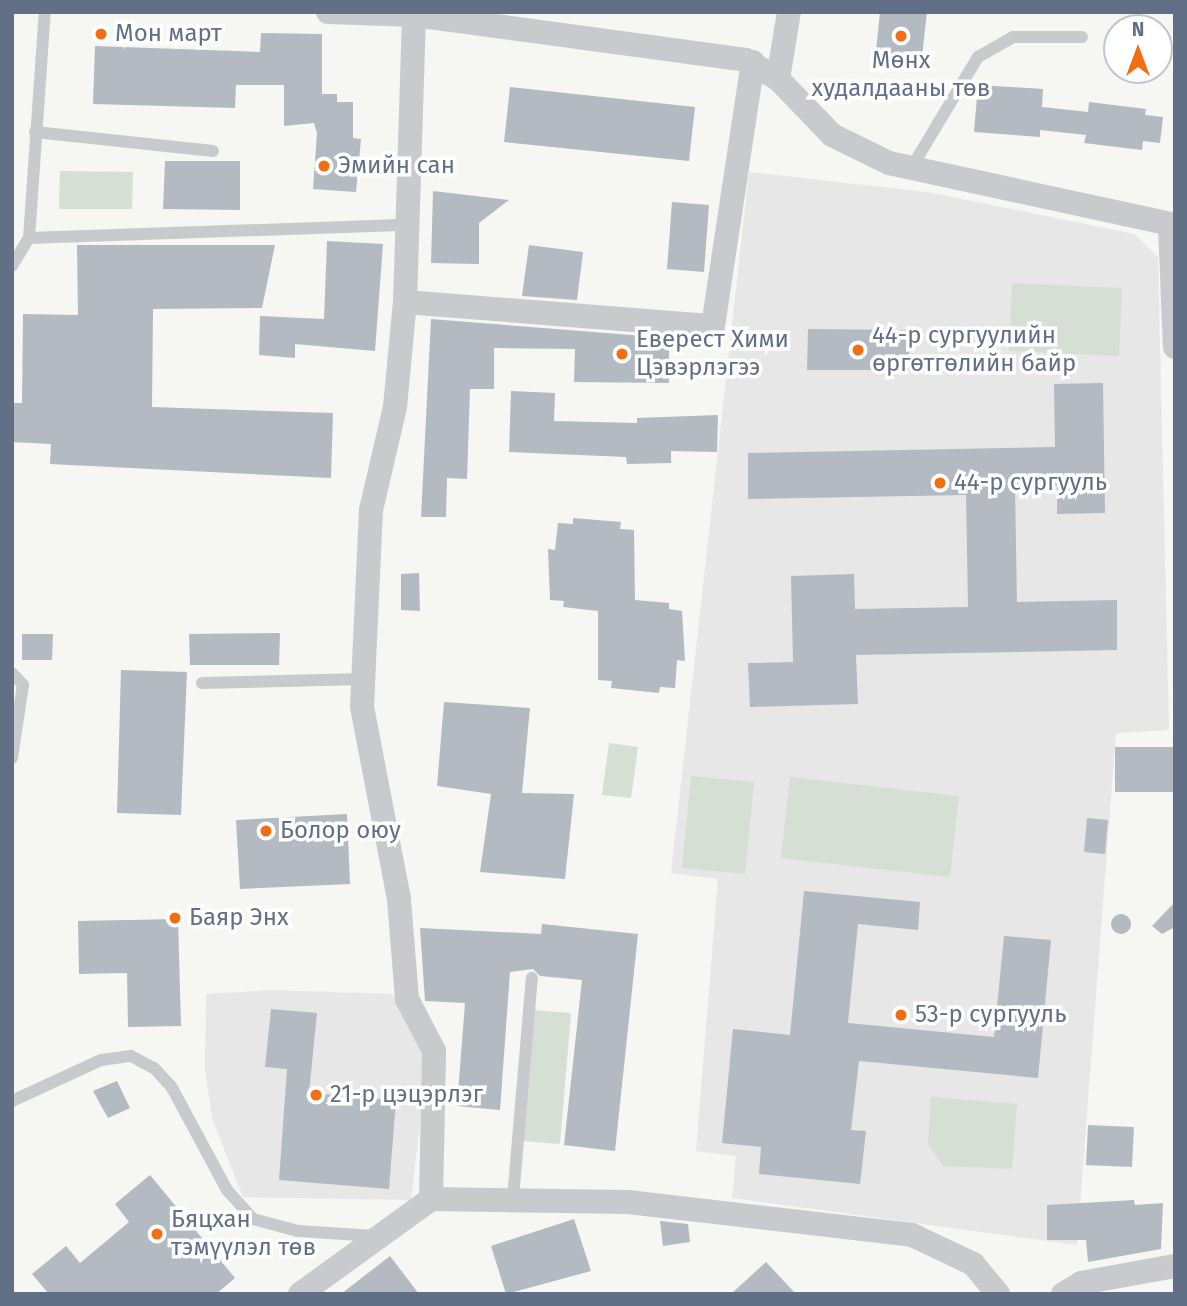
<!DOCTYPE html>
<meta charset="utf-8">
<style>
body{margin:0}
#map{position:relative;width:1187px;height:1306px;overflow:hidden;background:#f6f6f2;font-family:"Fira Sans",sans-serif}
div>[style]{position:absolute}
.built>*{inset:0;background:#e6e7e6}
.green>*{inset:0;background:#d5dfd3}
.building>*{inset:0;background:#b4bac1}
.round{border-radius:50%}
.lane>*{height:12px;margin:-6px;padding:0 6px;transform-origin:6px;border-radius:6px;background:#c8cace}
.street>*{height:24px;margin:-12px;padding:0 12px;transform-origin:12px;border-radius:12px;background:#c8cace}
.dots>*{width:19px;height:19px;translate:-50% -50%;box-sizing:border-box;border:4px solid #fff;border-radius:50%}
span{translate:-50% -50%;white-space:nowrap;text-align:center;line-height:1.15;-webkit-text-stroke:7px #fff;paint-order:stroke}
.poi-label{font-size:24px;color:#627087}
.left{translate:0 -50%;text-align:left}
.frame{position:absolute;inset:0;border:14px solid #627087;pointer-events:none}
.north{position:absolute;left:1103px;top:14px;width:70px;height:70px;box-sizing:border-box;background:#fff;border:2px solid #c0c6cf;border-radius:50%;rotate:0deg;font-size:19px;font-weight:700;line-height:28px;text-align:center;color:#627087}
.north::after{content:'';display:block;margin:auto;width:24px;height:32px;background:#f56d13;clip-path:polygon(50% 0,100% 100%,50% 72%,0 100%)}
</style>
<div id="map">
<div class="built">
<i style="clip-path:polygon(749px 172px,927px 192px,1134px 234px,1158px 257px,1169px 730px,1116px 733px,1077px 1245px,732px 1198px,736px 1156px,696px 1151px,718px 879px,671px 873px)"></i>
<i style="clip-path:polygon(271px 990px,392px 994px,412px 1021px,426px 1071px,411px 1200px,243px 1197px,212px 1118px,205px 1068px,206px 994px)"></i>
</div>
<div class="green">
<i style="clip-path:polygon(60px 171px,133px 172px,132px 209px,59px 209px)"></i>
<i style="clip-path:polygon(1012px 283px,1122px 288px,1119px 356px,1009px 351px)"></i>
<i style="clip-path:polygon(609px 743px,638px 747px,631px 798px,602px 795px)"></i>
<i style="clip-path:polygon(691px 776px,754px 782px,745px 874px,682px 868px)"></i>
<i style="clip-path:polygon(790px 777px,959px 796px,950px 877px,781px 858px)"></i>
<i style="clip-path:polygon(533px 1010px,571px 1013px,560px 1144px,523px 1141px)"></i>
<i style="clip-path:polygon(931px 1097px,1017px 1104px,1012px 1169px,943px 1166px,928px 1144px)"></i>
</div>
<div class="building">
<i style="clip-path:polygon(880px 12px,927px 12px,921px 65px,875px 60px)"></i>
<i style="clip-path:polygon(261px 33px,322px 34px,322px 94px,337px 94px,337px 102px,353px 102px,353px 138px,361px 139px,356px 192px,313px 189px,317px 133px,314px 123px,284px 126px,284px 85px,236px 85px,235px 108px,93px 104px,95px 46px,260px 52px)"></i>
<i style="clip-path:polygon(978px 85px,1043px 89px,1042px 107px,1088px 112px,1089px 102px,1146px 109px,1145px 115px,1163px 117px,1160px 143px,1143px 141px,1142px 150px,1084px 143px,1086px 135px,1040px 130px,1040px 137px,974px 132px)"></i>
<i style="clip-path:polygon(510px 87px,695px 107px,689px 161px,504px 142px)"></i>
<i style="clip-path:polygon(165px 161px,240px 161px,240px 210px,163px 209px)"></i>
<i style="clip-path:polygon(433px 191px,509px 200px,479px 223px,479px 264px,431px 263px)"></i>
<i style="clip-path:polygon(672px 202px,709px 205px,704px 272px,667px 269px)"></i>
<i style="clip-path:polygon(327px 241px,383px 244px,375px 351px,295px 344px,295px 358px,259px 355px,260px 316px,324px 319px)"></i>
<i style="clip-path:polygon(77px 245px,275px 245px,262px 308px,153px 309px,152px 407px,333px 413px,331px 478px,50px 464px,51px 444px,12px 442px,12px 403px,22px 403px,23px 314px,78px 315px)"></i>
<i style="clip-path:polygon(529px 245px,583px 252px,577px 300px,522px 296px)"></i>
<i style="clip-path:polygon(431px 319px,669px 338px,669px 383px,574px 382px,575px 349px,494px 348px,494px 389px,470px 389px,467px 479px,447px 478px,446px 517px,421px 517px)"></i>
<i style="clip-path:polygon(808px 329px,909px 330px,909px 370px,807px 370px)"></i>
<i style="clip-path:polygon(1103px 383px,1105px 513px,1057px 514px,1057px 486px,1015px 487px,1017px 602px,1117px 600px,1117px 650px,856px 655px,858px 704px,750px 707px,748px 663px,793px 662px,791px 576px,854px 574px,855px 609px,968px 607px,966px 495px,748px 499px,748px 453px,1055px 447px,1054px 384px)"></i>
<i style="clip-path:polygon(511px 391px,555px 393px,554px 421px,637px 423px,637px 418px,718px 415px,717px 452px,671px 451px,671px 463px,627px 464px,626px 457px,509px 452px)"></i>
<i style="clip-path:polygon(573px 518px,621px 522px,620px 529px,634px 530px,635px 600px,669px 603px,669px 609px,682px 611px,685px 661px,677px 660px,675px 688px,660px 687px,659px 693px,611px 688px,612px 681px,598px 680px,598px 611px,563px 607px,564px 601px,550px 600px,548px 549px,555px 550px,558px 523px,573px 524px)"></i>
<i style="clip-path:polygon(419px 573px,420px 611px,401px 610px,401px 574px)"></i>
<i style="clip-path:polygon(280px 633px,279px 665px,190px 665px,189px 634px)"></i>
<i style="clip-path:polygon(22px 634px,53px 634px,52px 660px,22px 660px)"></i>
<i style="clip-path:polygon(121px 670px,187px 672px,181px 815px,117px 813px)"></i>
<i style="clip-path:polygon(444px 702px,530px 708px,522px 793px,574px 794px,565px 879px,480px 872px,491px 794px,437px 786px)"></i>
<i style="clip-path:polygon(1115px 747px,1175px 747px,1175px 792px,1115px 792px)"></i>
<i style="clip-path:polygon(347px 814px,350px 884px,240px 889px,236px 820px)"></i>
<i style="clip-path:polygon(1087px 818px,1108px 820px,1105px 854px,1084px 852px)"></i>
<i style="clip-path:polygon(804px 891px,920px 902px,918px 930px,858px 924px,848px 1023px,994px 1037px,1004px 936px,1051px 940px,1038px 1078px,859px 1061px,851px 1130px,866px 1131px,860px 1184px,759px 1174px,761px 1147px,722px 1143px,733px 1029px,790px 1035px)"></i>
<i style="clip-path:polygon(1175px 902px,1175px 927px,1162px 934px,1152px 926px)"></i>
<i class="round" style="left:1111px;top:914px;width:20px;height:20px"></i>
<i style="clip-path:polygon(178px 919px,181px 1026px,128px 1027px,127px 973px,79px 974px,78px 921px)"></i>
<i style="clip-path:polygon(542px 924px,638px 934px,615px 1151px,564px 1145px,582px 980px,540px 976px,533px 969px,510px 972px,500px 1110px,457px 1106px,465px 1003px,425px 1001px,420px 928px,541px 934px)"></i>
<i style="clip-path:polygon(271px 1009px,317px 1013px,309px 1093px,396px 1100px,389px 1189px,279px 1180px,287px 1069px,265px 1067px)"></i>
<i style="clip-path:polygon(117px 1081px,130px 1108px,108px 1118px,93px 1091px)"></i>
<i style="clip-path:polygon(1088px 1125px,1134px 1127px,1132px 1167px,1086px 1165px)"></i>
<i style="clip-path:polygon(150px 1175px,235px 1278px,216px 1294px,49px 1294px,32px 1274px,66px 1246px,80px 1263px,129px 1222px,115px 1204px)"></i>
<i style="clip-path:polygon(1134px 1200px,1135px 1205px,1163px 1203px,1161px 1249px,1088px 1262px,1086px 1240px,1047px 1240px,1047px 1205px)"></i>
<i style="clip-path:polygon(574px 1219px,591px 1271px,506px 1294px,491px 1246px)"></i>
<i style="clip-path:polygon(660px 1221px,688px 1224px,690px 1242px,663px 1246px)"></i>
<i style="clip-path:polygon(390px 1256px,419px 1294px,341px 1294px)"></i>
<i style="clip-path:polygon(766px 1262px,796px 1294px,731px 1294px)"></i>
</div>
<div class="lane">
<i style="left:35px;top:132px;width:179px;rotate:6.1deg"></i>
<i style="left:910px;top:170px;width:132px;rotate:-59deg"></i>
<i style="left:978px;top:57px;width:40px;rotate:-29.7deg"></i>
<i style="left:1013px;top:37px;width:69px"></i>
<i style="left:29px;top:238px;width:378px;rotate:-2deg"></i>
<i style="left:12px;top:266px;width:33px;rotate:-59deg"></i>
<i style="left:29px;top:238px;width:227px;rotate:-86deg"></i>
<i style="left:12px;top:673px;width:16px;rotate:47deg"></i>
<i style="left:23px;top:685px;width:74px;rotate:98.6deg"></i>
<i style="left:202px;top:683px;width:160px;rotate:-1.4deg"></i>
<i style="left:12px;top:1101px;width:98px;rotate:-24.7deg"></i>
<i style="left:101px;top:1060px;width:30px;rotate:-8deg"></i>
<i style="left:131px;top:1056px;width:26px;rotate:28deg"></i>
<i style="left:154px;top:1068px;width:25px;rotate:47deg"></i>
<i style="left:171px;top:1086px;width:118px;rotate:61.7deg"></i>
<i style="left:227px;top:1190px;width:39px;rotate:48deg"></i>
<i style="left:253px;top:1219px;width:47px;rotate:14.9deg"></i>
<i style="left:298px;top:1231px;width:77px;rotate:3.7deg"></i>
<i style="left:513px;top:1198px;width:221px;rotate:-85.1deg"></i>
</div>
<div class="street">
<i style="left:328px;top:12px;width:86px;rotate:2deg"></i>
<i style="left:414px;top:15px;width:335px;rotate:7.7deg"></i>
<i style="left:746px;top:60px;width:37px;rotate:31deg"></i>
<i style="left:778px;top:79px;width:78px;rotate:46deg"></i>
<i style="left:832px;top:135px;width:64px;rotate:26.2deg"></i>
<i style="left:889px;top:163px;width:293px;rotate:12.2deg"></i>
<i style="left:778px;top:79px;width:68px;rotate:-80.7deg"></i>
<i style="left:1170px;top:225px;width:122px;rotate:87.7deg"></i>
<i style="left:405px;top:302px;width:309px;rotate:4.5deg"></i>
<i style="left:713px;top:326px;width:267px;rotate:-81.4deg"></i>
<i style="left:431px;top:1199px;width:197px;rotate:0.9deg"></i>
<i style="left:628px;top:1202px;width:286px;rotate:6.6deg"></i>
<i style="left:912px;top:1235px;width:68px;rotate:25.4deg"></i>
<i style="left:973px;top:1264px;width:39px;rotate:50deg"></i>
<i style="left:300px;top:1294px;width:162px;rotate:-35.9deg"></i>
<i style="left:431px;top:1199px;width:148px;rotate:-88.8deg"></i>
<i style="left:434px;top:1051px;width:59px;rotate:-117.4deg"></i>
<i style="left:407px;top:999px;width:100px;rotate:-94.6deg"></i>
<i style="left:399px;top:899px;width:196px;rotate:-100.9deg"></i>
<i style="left:362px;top:707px;width:197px;rotate:-87.4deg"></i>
<i style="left:371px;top:510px;width:106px;rotate:-76.9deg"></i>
<i style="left:395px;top:407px;width:105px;rotate:-84.6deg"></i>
<i style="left:405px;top:302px;width:287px;rotate:-88.2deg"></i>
<i style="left:1063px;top:1294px;width:21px;rotate:-31deg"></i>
<i style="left:1081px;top:1283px;width:96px;rotate:-10.3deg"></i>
</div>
<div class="dots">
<i style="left:101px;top:34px;background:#f56d13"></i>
<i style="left:901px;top:36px;background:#f56d13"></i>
<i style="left:324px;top:166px;background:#f56d13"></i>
<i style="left:858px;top:350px;background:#f56d13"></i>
<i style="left:622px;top:354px;background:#f56d13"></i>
<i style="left:940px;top:483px;background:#f56d13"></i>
<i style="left:266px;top:831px;background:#f56d13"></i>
<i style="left:175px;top:918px;background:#f56d13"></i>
<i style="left:901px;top:1015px;background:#f56d13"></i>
<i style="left:316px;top:1095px;background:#f56d13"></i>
<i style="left:157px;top:1234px;background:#f56d13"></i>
</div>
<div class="poi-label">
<span class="left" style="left:115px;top:34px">Мон март</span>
<span style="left:901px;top:75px">Мөнх<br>худалдааны төв</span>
<span class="left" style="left:338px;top:166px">Эмийн сан</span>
<span class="left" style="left:872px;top:350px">44-р сургуулийн<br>өргөтгөлийн байр</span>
<span class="left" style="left:636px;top:354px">Еверест Хими<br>Цэвэрлэгээ</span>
<span class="left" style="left:954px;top:483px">44-р сургууль</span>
<span class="left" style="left:280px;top:831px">Болор оюу</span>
<span class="left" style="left:189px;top:918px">Баяр Энх</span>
<span class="left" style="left:915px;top:1015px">53-р сургууль</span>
<span class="left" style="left:330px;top:1095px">21-р цэцэрлэг</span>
<span class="left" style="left:171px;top:1234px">Бяцхан<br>тэмүүлэл төв</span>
</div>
<div class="frame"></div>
<div class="north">N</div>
</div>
